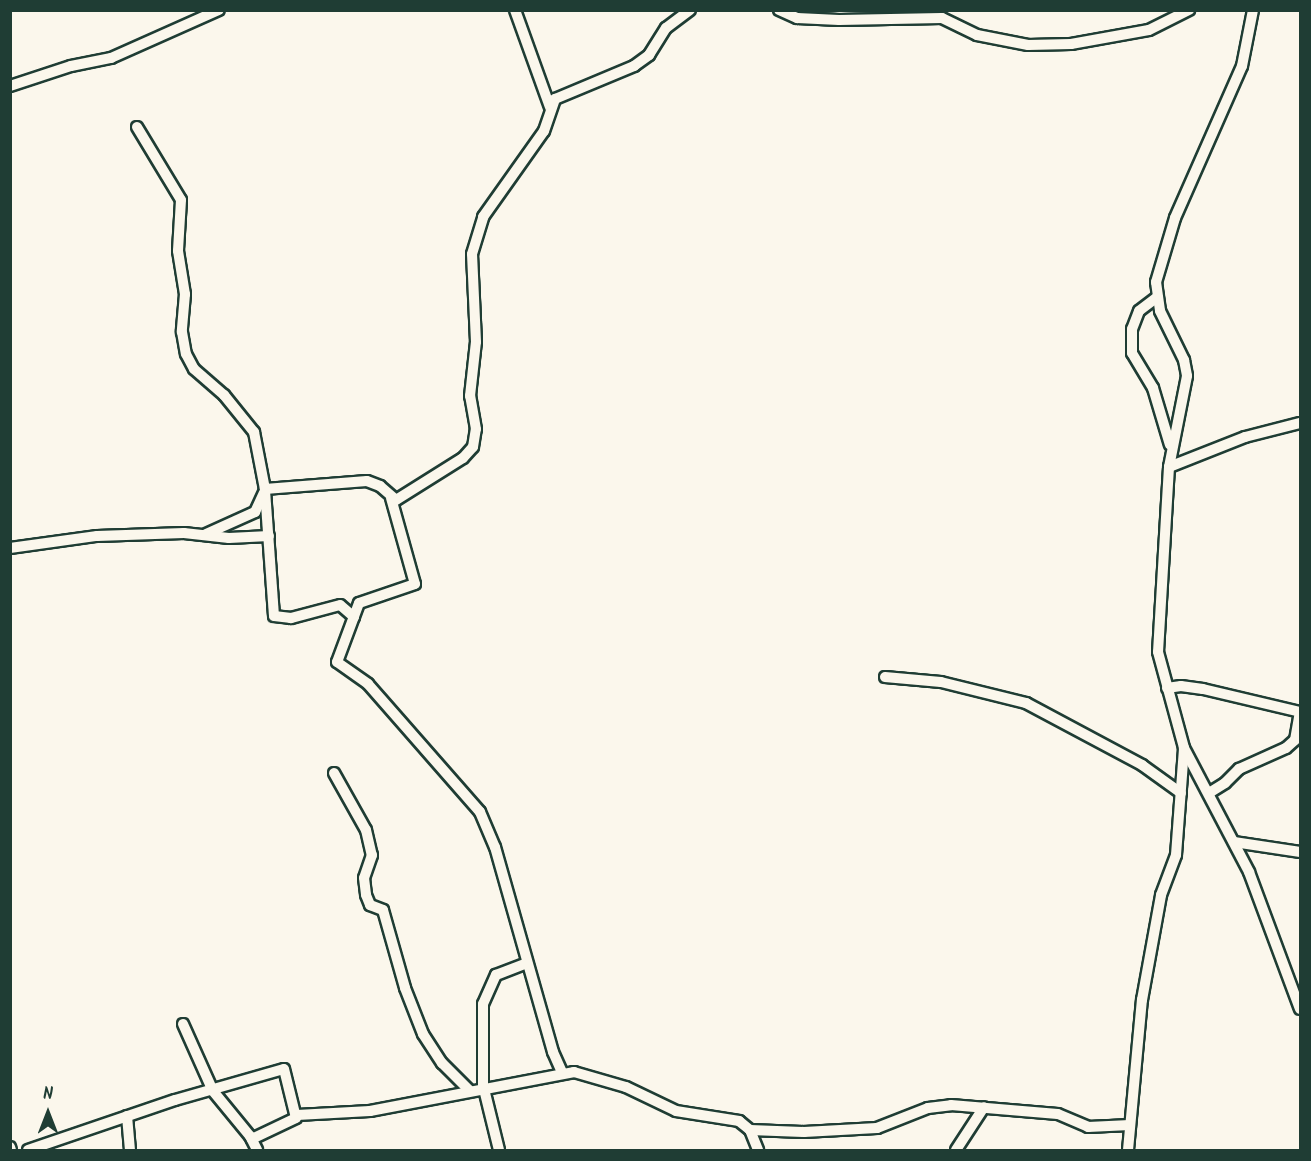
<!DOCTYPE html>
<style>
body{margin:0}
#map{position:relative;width:1311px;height:1161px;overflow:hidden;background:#fbf7ec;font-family:Kalam,sans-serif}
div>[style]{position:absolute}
.roads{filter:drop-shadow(2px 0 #1f3d34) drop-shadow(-2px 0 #1f3d34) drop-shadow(0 2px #1f3d34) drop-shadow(0 -2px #1f3d34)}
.minor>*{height:10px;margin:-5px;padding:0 5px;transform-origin:5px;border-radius:5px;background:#fbf7ec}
span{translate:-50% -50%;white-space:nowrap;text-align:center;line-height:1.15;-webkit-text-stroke:4.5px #fbf7ec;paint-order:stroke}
.frame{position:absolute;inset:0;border:12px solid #1f3d34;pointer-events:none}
.north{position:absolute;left:18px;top:1083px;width:60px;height:60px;-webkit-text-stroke:4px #fbf7ec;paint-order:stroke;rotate:0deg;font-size:16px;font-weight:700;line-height:24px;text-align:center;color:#1f3d34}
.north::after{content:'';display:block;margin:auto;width:21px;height:27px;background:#1f3d34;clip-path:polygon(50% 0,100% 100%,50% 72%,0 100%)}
</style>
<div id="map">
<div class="roads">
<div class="minor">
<i style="left:515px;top:10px;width:103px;rotate:70.2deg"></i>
<i style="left:779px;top:10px;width:20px;rotate:24deg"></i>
<i style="left:797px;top:18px;width:42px;rotate:2.7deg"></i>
<i style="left:839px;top:20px;width:103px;rotate:-1.1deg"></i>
<i style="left:942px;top:18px;width:39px;rotate:26deg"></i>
<i style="left:977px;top:35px;width:52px;rotate:11.1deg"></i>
<i style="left:1028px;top:45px;width:43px;rotate:-1.3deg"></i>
<i style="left:1071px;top:44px;width:79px;rotate:-10.2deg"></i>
<i style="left:1149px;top:30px;width:45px;rotate:-26.6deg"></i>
<i style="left:1253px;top:10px;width:57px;rotate:101.1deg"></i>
<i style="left:1242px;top:66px;width:166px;rotate:113.8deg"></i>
<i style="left:1175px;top:218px;width:67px;rotate:106.5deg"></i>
<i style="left:1156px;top:282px;width:29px;rotate:82deg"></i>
<i style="left:1160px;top:311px;width:55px;rotate:63.9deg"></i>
<i style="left:1184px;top:360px;width:16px;rotate:79deg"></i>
<i style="left:1187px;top:376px;width:93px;rotate:101.2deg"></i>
<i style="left:1169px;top:467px;width:185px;rotate:93.4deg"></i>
<i style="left:1158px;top:652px;width:99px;rotate:74.8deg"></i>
<i style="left:1184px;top:748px;width:140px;rotate:62.3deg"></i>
<i style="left:1249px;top:872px;width:146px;rotate:69.6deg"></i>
<i style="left:10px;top:86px;width:64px;rotate:-18.2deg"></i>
<i style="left:71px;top:66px;width:41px;rotate:-11.3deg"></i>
<i style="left:111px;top:58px;width:118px;rotate:-24deg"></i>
<i style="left:137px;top:127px;width:85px;rotate:58.9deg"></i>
<i style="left:181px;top:200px;width:51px;rotate:93.4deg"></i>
<i style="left:178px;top:251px;width:44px;rotate:80.8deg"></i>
<i style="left:185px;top:294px;width:38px;rotate:95deg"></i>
<i style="left:182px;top:332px;width:22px;rotate:80deg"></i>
<i style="left:186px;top:354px;width:17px;rotate:62deg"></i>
<i style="left:194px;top:369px;width:40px;rotate:41deg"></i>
<i style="left:224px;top:395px;width:48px;rotate:51deg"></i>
<i style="left:254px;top:432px;width:58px;rotate:79.1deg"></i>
<i style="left:1156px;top:298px;width:21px;rotate:143deg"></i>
<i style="left:1139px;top:311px;width:19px;rotate:111deg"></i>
<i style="left:1132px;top:329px;width:24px;rotate:90deg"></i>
<i style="left:1132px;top:353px;width:41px;rotate:59deg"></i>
<i style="left:1153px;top:388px;width:59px;rotate:73.4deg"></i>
<i style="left:1169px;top:467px;width:82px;rotate:-21.5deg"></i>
<i style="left:1245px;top:437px;width:57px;rotate:-14.3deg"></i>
<i style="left:391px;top:498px;width:89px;rotate:74.4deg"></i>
<i style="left:415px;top:584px;width:59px;rotate:161.3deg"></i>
<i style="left:359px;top:603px;width:63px;rotate:110.4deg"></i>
<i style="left:337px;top:662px;width:38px;rotate:35deg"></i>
<i style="left:368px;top:684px;width:170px;rotate:48.8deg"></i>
<i style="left:480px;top:812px;width:38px;rotate:67deg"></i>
<i style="left:495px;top:847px;width:213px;rotate:74.2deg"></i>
<i style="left:553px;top:1052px;width:22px;rotate:66deg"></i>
<i style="left:206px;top:534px;width:54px;rotate:-24.2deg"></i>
<i style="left:255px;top:512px;width:21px;rotate:-65deg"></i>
<i style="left:10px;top:548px;width:88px;rotate:-7.9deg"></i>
<i style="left:97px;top:536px;width:87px;rotate:-2deg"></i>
<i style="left:184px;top:533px;width:45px;rotate:6.3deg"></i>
<i style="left:229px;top:538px;width:40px;rotate:-2.9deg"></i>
<i style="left:354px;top:617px;width:18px;rotate:-139deg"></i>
<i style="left:340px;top:605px;width:51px;rotate:165.1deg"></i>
<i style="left:291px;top:618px;width:17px;rotate:-173deg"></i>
<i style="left:274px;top:616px;width:127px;rotate:-94.1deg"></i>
<i style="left:265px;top:489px;width:102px;rotate:-4.5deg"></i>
<i style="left:367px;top:481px;width:14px;rotate:21deg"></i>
<i style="left:380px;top:486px;width:21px;rotate:41deg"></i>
<i style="left:396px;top:500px;width:79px;rotate:-32.1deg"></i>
<i style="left:463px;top:458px;width:15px;rotate:-48deg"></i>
<i style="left:473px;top:447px;width:18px;rotate:-81deg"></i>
<i style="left:476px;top:429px;width:34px;rotate:-100deg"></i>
<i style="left:470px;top:396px;width:54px;rotate:-83.7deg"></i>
<i style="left:476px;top:342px;width:88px;rotate:-92.6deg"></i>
<i style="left:472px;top:254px;width:39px;rotate:-73deg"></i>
<i style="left:483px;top:217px;width:105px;rotate:-54.7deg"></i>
<i style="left:544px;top:131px;width:34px;rotate:-71deg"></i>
<i style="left:555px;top:99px;width:86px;rotate:-22.7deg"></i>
<i style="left:634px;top:66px;width:19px;rotate:-36deg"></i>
<i style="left:649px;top:55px;width:32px;rotate:-58deg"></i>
<i style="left:666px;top:28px;width:30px;rotate:-37deg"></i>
<i style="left:885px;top:677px;width:56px;rotate:5.1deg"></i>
<i style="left:941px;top:682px;width:88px;rotate:13.9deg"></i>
<i style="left:1026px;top:703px;width:132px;rotate:28.1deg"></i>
<i style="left:1142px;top:765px;width:48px;rotate:35.7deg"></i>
<i style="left:1167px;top:688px;width:14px;rotate:-8deg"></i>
<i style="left:1181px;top:686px;width:22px;rotate:8deg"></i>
<i style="left:1203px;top:689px;width:100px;rotate:13.3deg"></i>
<i style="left:334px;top:773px;width:65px;rotate:60.7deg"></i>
<i style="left:366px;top:830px;width:26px;rotate:77deg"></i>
<i style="left:372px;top:855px;width:24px;rotate:109deg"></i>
<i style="left:364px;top:878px;width:17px;rotate:83deg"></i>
<i style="left:366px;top:895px;width:11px;rotate:68deg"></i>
<i style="left:370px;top:905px;width:14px;rotate:21deg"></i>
<i style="left:383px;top:910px;width:81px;rotate:74.2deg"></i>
<i style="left:405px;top:988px;width:49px;rotate:68.6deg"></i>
<i style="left:423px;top:1034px;width:35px;rotate:57deg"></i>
<i style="left:442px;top:1063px;width:40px;rotate:45deg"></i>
<i style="left:1209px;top:793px;width:19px;rotate:-32deg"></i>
<i style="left:1225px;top:783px;width:20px;rotate:-45deg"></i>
<i style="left:1239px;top:769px;width:51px;rotate:-24.1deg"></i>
<i style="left:1286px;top:748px;width:12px;rotate:-42deg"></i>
<i style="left:1295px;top:740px;width:28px;rotate:-80deg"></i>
<i style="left:1234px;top:842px;width:67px;rotate:8.6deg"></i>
<i style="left:183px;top:1024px;width:73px;rotate:65.9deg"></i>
<i style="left:213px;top:1091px;width:58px;rotate:50.6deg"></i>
<i style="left:250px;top:1136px;width:16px;rotate:63deg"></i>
<i style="left:297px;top:1115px;width:73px;rotate:-3.1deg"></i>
<i style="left:370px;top:1111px;width:208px;rotate:-10.8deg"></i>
<i style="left:574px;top:1072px;width:54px;rotate:16.1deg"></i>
<i style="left:626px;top:1087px;width:55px;rotate:25.6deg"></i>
<i style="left:676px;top:1111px;width:64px;rotate:9deg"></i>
<i style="left:739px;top:1121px;width:14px;rotate:39deg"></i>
<i style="left:750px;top:1130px;width:22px;rotate:68deg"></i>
<i style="left:127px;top:1116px;width:34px;rotate:85deg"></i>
<i style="left:750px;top:1130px;width:54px;rotate:2.1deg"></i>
<i style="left:804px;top:1132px;width:73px;rotate:-3.1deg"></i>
<i style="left:877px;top:1128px;width:55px;rotate:-21.4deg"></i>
<i style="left:928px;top:1108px;width:23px;rotate:-7deg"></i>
<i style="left:951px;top:1105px;width:107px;rotate:4.8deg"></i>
<i style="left:1058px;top:1114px;width:33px;rotate:23deg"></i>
<i style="left:1088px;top:1127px;width:42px;rotate:-2.7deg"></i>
<i style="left:10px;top:1147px;width:3px;rotate:72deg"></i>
<i style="left:28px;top:1150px;width:155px;rotate:-18.8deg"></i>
<i style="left:175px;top:1100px;width:113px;rotate:-15.9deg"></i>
<i style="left:284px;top:1069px;width:50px;rotate:76.2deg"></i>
<i style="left:296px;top:1118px;width:49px;rotate:154.5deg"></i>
<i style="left:499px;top:1150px;width:67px;rotate:-103.8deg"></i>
<i style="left:483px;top:1085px;width:81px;rotate:-90deg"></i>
<i style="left:483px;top:1004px;width:32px;rotate:-66deg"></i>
<i style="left:496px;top:975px;width:33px;rotate:-21deg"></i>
<i style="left:956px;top:1150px;width:51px;rotate:-56.9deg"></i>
<i style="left:1128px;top:1150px;width:151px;rotate:-84.7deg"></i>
<i style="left:1142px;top:1000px;width:107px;rotate:-79.7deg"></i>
<i style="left:1161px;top:895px;width:43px;rotate:-69.4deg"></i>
<i style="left:1176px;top:855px;width:107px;rotate:-85.7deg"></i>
</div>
</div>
<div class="frame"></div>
<div class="north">N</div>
</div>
